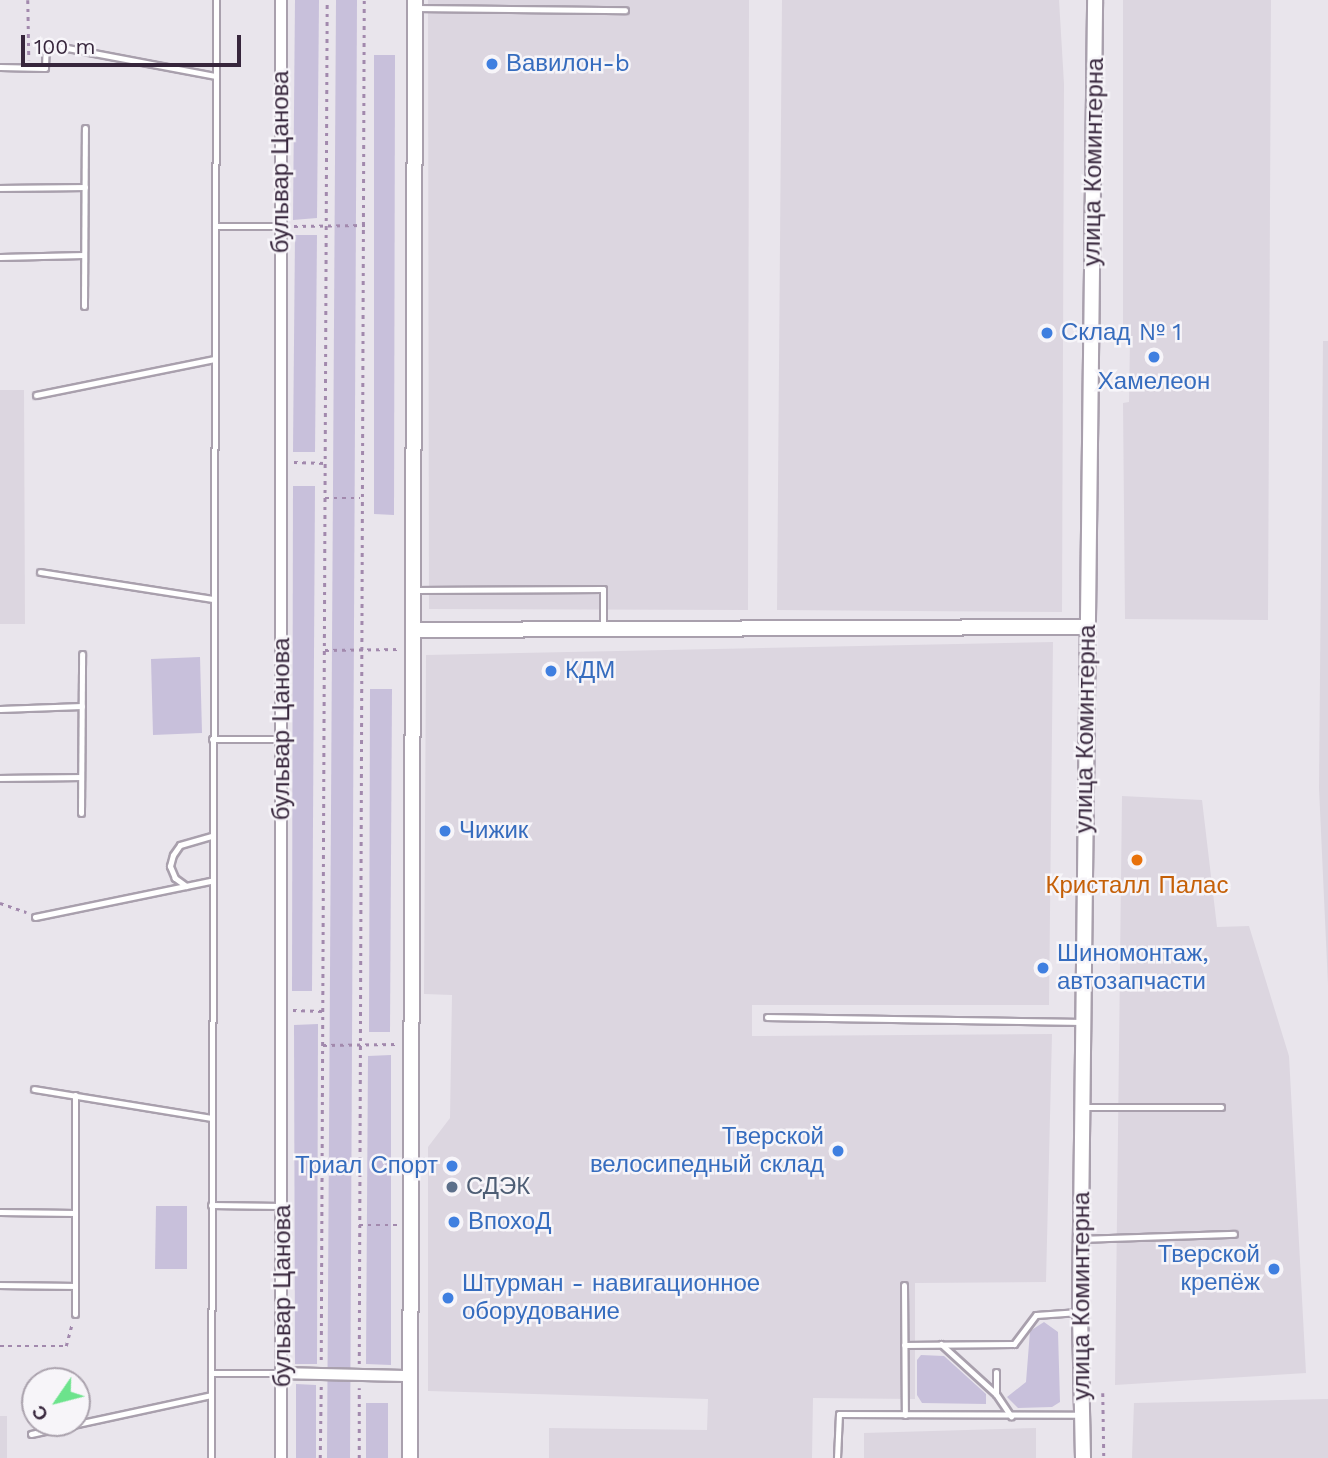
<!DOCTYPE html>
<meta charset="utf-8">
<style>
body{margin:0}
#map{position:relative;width:1328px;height:1458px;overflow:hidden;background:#e9e5ec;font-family:"Work Sans",sans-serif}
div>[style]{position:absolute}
.built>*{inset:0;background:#dcd6e0}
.green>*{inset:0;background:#c8c0db}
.path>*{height:2.5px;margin-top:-1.25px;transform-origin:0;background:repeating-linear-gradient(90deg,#a289ad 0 3.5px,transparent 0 8.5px)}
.roads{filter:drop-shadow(2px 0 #a9a0ad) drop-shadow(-2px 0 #a9a0ad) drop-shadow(0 2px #a9a0ad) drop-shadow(0 -2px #a9a0ad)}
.service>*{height:5px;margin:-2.5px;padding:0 2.5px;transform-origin:2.5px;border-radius:2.5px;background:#fff}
.minor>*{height:10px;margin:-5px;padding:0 5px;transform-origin:5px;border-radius:5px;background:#fff}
.tertiary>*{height:14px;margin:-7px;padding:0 7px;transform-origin:7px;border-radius:7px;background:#fff}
.dots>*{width:19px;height:19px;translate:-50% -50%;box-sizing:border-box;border:4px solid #f7f5f9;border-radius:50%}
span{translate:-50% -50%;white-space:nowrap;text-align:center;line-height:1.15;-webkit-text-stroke:5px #f7f5f9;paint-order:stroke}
.shop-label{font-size:24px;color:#366cbe}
.left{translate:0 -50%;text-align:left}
.right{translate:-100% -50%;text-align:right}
.street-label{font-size:24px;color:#37263c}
.food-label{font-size:24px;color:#c56008}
.service-label{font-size:24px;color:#4e5e75}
.north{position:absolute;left:21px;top:1367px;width:70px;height:70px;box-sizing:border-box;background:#f7f5f9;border:2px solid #aaa2ad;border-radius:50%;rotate:235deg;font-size:19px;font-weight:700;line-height:28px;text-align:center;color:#37263c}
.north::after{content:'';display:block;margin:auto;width:24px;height:32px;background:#6ce38c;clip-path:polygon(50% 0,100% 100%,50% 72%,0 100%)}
.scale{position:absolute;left:21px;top:35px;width:220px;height:32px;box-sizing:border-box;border:4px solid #37263c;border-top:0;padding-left:9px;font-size:21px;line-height:24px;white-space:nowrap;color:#37263c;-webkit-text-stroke:5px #f7f5f9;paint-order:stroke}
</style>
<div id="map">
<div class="built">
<i style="clip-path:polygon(428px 0,749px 0,748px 610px,429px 609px)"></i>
<i style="clip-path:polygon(782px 0,1059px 0,1064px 84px,1062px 612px,777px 610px)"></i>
<i style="clip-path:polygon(1123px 0,1271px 0,1268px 620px,1125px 619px,1123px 403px,1129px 402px,1130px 339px,1123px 333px)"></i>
<i style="clip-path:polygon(1323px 341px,1328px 341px,1328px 985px,1319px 788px)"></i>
<i style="clip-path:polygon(0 390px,24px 390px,25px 624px,0 624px)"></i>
<i style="clip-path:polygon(1053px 642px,1049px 1005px,752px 1005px,752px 1036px,1052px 1034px,1046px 1282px,915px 1283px,915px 1399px,813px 1398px,812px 1458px,549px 1458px,549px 1428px,707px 1430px,708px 1399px,428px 1391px,428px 1147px,450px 1118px,452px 995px,424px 994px,426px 655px)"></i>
<i style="clip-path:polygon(1122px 796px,1202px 800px,1217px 927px,1249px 926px,1289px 1056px,1306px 1373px,1115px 1385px)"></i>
<i style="clip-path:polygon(1328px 1399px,1328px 1458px,1132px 1458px,1134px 1403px)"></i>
<i style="clip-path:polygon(0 1416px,7px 1416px,7px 1458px,0 1458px)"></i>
<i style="clip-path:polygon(1036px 1428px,1036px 1458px,864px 1458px,864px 1433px)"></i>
</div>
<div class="green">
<i style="clip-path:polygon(295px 0,319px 0,317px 218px,293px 220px)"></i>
<i style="clip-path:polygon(336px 0,357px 0,350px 1458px,327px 1458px)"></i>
<i style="clip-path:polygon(374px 55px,395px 55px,394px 515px,374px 514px)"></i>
<i style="clip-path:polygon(295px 235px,317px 235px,315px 452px,293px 452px)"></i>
<i style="clip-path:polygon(293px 486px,315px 486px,312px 991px,292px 991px)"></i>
<i style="clip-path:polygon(200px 657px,202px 733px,153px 735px,151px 659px)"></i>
<i style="clip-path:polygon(370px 689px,392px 689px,390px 1032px,369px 1032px)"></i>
<i style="clip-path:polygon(318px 1024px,317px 1364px,295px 1364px,294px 1025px)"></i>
<i style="clip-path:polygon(391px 1055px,391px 1365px,366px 1364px,368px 1056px)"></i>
<i style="clip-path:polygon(156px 1206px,187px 1206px,187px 1269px,155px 1269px)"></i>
<i style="clip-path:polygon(1044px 1322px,1058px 1332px,1060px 1402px,1052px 1407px,1018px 1408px,1007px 1397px,1026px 1382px,1030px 1331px)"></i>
<i style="clip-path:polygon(921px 1355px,944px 1356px,986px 1394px,986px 1404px,922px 1403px,917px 1395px,917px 1360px)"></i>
<i style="clip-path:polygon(296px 1384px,316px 1385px,316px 1458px,296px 1458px)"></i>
<i style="clip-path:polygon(366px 1403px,388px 1403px,388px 1458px,366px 1458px)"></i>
</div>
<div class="path">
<i style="left:28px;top:0;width:60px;rotate:89deg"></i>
<i style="left:294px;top:226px;width:71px;rotate:-0.8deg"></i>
<i style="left:294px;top:462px;width:31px;rotate:2deg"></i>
<i style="left:325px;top:498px;width:35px"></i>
<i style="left:325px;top:650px;width:74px;rotate:-0.8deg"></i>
<i style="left:0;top:903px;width:28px;rotate:19deg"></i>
<i style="left:293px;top:1010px;width:29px;rotate:2deg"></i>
<i style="left:323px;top:1045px;width:74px;rotate:-0.8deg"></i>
<i style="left:359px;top:1225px;width:39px"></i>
<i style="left:0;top:1346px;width:66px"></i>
<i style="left:66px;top:1346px;width:23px;rotate:-75deg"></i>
<i style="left:321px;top:1360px;width:1360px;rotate:-89.75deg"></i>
<i style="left:359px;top:1364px;width:1364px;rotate:-89.79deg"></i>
<i style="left:1103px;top:1393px;width:65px;rotate:89.1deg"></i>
<i style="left:320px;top:1458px;width:74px;rotate:-89.2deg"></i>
<i style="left:359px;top:1458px;width:70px;rotate:-90deg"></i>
</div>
<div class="roads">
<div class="service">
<i style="left:418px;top:8px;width:207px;rotate:0.6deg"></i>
<i style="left:0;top:67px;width:45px;rotate:1.3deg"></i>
<i style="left:45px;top:68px;width:24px;rotate:-88deg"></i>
<i style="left:46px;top:44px;width:173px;rotate:10.7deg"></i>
<i style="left:0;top:188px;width:85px;rotate:-0.7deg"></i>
<i style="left:215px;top:226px;width:66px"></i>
<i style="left:0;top:257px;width:84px;rotate:-1.4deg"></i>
<i style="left:84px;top:306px;width:178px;rotate:-89.7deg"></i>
<i style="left:36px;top:395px;width:182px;rotate:-11.4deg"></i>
<i style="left:40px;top:572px;width:174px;rotate:8.9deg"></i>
<i style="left:416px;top:590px;width:187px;rotate:-0.3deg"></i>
<i style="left:603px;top:589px;width:37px;rotate:90deg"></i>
<i style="left:0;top:709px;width:82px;rotate:-2.1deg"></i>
<i style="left:212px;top:739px;width:70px"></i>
<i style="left:0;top:778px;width:81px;rotate:-0.7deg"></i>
<i style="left:81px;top:813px;width:159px;rotate:-89.6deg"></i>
<i style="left:186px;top:886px;width:14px;rotate:-144deg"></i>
<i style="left:175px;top:878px;width:13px;rotate:-113deg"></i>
<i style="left:170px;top:866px;width:11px;rotate:-75deg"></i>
<i style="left:173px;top:855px;width:12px;rotate:-55deg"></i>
<i style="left:180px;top:845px;width:33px;rotate:-16deg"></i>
<i style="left:35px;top:917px;width:180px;rotate:-11.6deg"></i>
<i style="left:767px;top:1017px;width:314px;rotate:0.9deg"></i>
<i style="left:34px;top:1089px;width:179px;rotate:9.3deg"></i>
<i style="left:1083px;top:1107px;width:138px"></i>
<i style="left:211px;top:1205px;width:70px;rotate:0.8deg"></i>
<i style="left:0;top:1212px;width:75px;rotate:0.8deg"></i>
<i style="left:1081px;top:1239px;width:153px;rotate:-1.9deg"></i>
<i style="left:0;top:1285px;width:75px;rotate:0.8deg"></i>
<i style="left:904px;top:1285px;width:130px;rotate:89.6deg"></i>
<i style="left:75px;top:1314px;width:219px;rotate:-90deg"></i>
<i style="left:941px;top:1344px;width:74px;rotate:42.3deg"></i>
<i style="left:904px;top:1345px;width:110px;rotate:-0.5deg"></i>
<i style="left:1014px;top:1344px;width:36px;rotate:-53deg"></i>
<i style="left:1036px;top:1315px;width:43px;rotate:-4deg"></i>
<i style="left:996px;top:1372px;width:22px;rotate:90deg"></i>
<i style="left:996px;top:1394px;width:27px;rotate:56deg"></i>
<i style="left:211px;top:1373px;width:70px"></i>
<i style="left:31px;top:1434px;width:184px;rotate:-12.2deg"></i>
<i style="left:211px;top:1458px;width:1458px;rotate:-89.8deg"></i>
<i style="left:837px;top:1458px;width:44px;rotate:-87.4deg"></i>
<i style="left:839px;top:1414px;width:240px;rotate:0.2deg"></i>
</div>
<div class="minor">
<i style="left:281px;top:0;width:1458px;rotate:90deg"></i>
<i style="left:284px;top:1373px;width:126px;rotate:1.4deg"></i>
</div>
<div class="tertiary">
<i style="left:413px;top:630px;width:674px;rotate:-0.26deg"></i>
<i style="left:410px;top:1458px;width:1458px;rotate:-89.8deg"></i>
<i style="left:1083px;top:1458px;width:146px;rotate:-91.2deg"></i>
<i style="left:1080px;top:1312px;width:1312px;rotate:-89.34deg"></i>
</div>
</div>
<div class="dots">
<i style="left:492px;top:64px;background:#3f7fe0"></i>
<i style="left:1047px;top:333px;background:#3f7fe0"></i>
<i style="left:1154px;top:357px;background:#3f7fe0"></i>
<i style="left:551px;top:671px;background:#3f7fe0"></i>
<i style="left:445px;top:831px;background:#3f7fe0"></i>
<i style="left:1137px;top:860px;background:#e8710a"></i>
<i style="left:1043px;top:968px;background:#3f7fe0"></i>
<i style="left:838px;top:1151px;background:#3f7fe0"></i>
<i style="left:452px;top:1166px;background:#3f7fe0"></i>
<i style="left:452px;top:1187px;background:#5c6f8a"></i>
<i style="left:454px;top:1222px;background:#3f7fe0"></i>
<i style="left:1274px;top:1269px;background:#3f7fe0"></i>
<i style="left:448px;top:1298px;background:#3f7fe0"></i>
</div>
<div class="shop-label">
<span class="left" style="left:506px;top:64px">Вавилон-b</span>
<span class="left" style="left:1061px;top:333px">Склад № 1</span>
<span style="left:1154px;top:382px">Хамелеон</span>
<span class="left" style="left:565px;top:671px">КДМ</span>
<span class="left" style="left:459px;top:831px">Чижик</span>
<span class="left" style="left:1057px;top:968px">Шиномонтаж,<br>автозапчасти</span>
<span class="right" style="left:824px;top:1151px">Тверской<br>велосипедный склад</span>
<span class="right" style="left:438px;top:1166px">Триал Спорт</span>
<span class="left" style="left:468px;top:1222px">ВпохоД</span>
<span class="right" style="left:1260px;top:1269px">Тверской<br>крепёж</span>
<span class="left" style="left:462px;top:1298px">Штурман - навигационное<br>оборудование</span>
</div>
<div class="street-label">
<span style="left:281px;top:162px;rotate:-90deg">бульвар Цанова</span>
<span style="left:1094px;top:162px;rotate:-89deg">улица Коминтерна</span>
<span style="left:282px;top:729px;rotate:-90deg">бульвар Цанова</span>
<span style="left:1086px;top:729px;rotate:-89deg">улица Коминтерна</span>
<span style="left:283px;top:1296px;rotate:-90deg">бульвар Цанова</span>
<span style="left:1082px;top:1296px;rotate:-90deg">улица Коминтерна</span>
</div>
<div class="food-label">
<span style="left:1137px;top:886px">Кристалл Палас</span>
</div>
<div class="service-label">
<span class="left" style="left:466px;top:1187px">СДЭК</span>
</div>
<div class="north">С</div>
<div class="scale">100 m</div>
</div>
